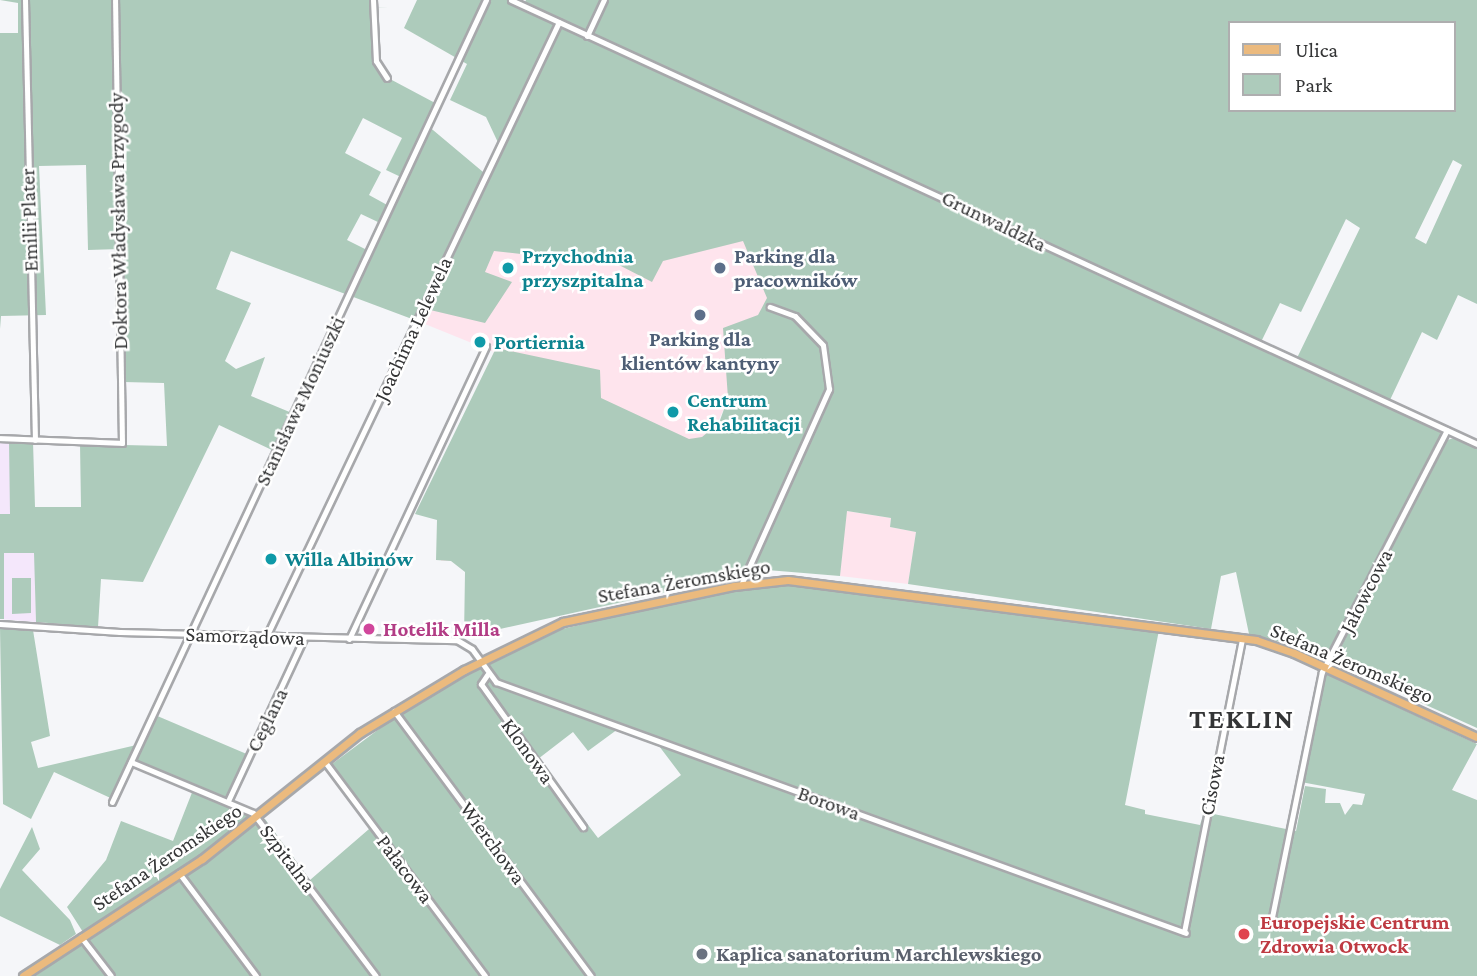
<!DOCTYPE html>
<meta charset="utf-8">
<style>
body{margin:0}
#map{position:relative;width:1477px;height:976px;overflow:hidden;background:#f5f6f9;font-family:"Crimson Pro",serif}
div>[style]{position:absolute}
.education>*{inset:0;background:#f4e7fb}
.medical>*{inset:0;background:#fee4ed}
.green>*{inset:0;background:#adcbbb}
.roads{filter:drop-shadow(2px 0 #a7a8ab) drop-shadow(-2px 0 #a7a8ab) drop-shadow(0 2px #a7a8ab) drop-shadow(0 -2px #a7a8ab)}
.minor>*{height:5px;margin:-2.5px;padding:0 2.5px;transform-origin:2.5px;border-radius:2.5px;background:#fff}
.major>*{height:7px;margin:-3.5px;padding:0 3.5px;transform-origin:3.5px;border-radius:3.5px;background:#ebba7e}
.dots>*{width:19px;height:19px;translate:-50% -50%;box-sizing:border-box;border:4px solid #fff;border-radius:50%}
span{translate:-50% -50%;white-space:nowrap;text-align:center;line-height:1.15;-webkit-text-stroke:5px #fff;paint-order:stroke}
.street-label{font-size:21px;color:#343536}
.culture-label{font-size:21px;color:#0d838f;font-weight:700}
.left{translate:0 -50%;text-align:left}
.service-label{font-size:21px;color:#4e5e75;font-weight:700}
.hotel-label{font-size:21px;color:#b23c85;font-weight:700}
.health-label{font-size:21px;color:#be3a42;font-weight:700}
.worship-label{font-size:21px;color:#5b616d;font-weight:700}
.district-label{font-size:28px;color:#343536;font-weight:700;letter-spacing:2px}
.legend{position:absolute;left:1228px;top:21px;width:228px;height:91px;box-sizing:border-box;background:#fff;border:2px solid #aeaeaf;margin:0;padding:9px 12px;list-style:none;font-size:21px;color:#343536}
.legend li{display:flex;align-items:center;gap:14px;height:35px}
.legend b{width:35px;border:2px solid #aeaeaf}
</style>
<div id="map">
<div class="education">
<i style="clip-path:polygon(0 441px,33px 442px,36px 622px,0 619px)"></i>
</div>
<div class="medical">
<i style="clip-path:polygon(484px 190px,808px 227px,672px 521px,465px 561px,441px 561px,442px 519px,421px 509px,494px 352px,420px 322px)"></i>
<i style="clip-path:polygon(846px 511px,891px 518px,890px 527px,916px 532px,908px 584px,840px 576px)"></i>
</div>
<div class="green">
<i style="clip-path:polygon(evenodd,0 0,375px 0,379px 61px,390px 79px,437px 104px,427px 125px,489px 177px,502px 151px,486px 117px,450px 100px,467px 64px,404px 28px,417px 0,515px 0,524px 4px,526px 0,1477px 0,1477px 304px,1458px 295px,1437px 340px,1422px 332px,1390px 400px,1297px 358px,1360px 228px,1346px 219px,1301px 312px,1280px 303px,1261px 342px,591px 36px,589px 41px,1439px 429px,1441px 437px,1330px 657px,1326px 660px,1302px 647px,1249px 634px,1236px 572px,1221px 576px,1211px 629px,908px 584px,916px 532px,890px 527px,891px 518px,847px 511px,840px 576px,767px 570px,464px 637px,465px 572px,451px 561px,436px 560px,437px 520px,415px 514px,496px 348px,600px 370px,601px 398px,689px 439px,702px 437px,719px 423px,728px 398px,723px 328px,758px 315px,767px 298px,743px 241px,663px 261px,652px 282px,619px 265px,494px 251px,485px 272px,512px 282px,485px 323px,426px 309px,420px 322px,231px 251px,216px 289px,251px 303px,225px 361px,236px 369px,265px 357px,251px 396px,292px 413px,274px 451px,219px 425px,143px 582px,101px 579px,98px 627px,36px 622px,34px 553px,4px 553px,4px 619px,0 619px,0 514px,10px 514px,9px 441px,33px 442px,35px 507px,81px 507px,80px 444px,167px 446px,164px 383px,124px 382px,120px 249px,88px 250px,86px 165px,39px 166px,46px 315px,1px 316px,0 329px,0 33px,18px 33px,18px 3px,0 0,1230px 23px,1454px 23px,1454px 110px,1230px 110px,1230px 23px,0 0,363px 118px,402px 138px,386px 170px,403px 178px,389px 206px,369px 195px,381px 172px,345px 153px,363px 118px,0 0,1453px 160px,1462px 165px,1426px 244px,1415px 238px,1453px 160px,0 0,361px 214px,380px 223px,367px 250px,347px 240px,361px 214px)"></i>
<i style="clip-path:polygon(1454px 438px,1477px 448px,1477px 728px,1333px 663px,1444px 441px)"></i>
<i style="clip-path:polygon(12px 578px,31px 578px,31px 613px,12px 614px)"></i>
<i style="clip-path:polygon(evenodd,785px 584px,1159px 630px,1125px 805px,1145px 810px,1145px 814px,1200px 825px,1204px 812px,1296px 831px,1305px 786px,1326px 789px,1325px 803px,1340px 803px,1345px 815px,1353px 804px,1362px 805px,1365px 794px,1301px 782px,1324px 673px,1477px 744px,1452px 790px,1477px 800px,1477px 976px,35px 976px,88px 940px,67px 907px,106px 860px,121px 821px,173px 841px,193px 790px,134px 765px,117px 801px,54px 772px,31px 819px,3px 804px,0 628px,33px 630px,50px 736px,31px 742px,38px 768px,145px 743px,155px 715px,249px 755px,228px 798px,265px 819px,310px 880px,376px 823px,332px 764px,406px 709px,541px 634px,733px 589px,785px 584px,618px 729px,656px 742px,681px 775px,598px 838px,538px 759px,573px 732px,588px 751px,618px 729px)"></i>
<i style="clip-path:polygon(32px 827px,40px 849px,22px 870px,70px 920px,76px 934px,60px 945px,0 916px,0 889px)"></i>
</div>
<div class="roads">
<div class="minor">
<i style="left:25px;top:0;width:440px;rotate:88.7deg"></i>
<i style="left:373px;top:0;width:61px;rotate:87.2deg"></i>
<i style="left:376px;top:61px;width:20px;rotate:57deg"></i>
<i style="left:511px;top:0;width:1063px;rotate:24.68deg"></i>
<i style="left:587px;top:36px;width:40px;rotate:-65deg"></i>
<i style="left:0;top:438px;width:122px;rotate:2.3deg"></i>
<i style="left:122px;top:443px;width:443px;rotate:-90.9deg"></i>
<i style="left:741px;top:585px;width:215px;rotate:-65.8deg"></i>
<i style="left:829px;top:389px;width:44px;rotate:-97.8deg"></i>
<i style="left:823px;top:345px;width:40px;rotate:-134deg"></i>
<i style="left:795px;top:316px;width:27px;rotate:-160deg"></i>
<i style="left:0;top:624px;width:120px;rotate:3.8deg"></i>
<i style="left:120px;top:632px;width:337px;rotate:1.4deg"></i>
<i style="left:457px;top:640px;width:17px;rotate:31deg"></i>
<i style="left:472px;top:649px;width:41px;rotate:54deg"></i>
<i style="left:496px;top:682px;width:734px;rotate:19.99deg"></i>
<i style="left:266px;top:637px;width:681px;rotate:-64.53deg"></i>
<i style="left:349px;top:639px;width:323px;rotate:-64.9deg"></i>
<i style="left:487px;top:675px;width:11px;rotate:124deg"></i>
<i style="left:481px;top:684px;width:176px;rotate:54.5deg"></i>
<i style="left:394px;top:711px;width:330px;rotate:53.4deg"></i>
<i style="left:131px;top:762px;width:132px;rotate:22.7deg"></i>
<i style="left:253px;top:813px;width:204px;rotate:53deg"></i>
<i style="left:325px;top:762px;width:267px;rotate:53.2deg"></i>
<i style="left:228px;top:801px;width:180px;rotate:-65deg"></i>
<i style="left:112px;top:802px;width:885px;rotate:-65deg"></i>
<i style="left:179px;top:873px;width:129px;rotate:53.2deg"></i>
<i style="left:1271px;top:922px;width:255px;rotate:-78.5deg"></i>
<i style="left:1322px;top:672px;width:272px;rotate:-62.7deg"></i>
<i style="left:1184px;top:932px;width:300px;rotate:-78.8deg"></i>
<i style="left:81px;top:937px;width:49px;rotate:52.4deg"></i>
</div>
<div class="major">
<i style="left:23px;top:976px;width:214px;rotate:-33.2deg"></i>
<i style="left:202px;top:859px;width:202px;rotate:-38.6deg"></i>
<i style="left:360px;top:733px;width:122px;rotate:-31.2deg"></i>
<i style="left:464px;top:670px;width:110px;rotate:-25.9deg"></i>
<i style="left:563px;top:622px;width:175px;rotate:-11.9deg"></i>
<i style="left:734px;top:586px;width:54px;rotate:-6.3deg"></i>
<i style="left:788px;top:580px;width:472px;rotate:7.3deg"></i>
<i style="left:1256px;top:640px;width:40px;rotate:18.9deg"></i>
<i style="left:1294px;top:653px;width:201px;rotate:24.7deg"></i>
</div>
</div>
<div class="dots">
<i style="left:508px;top:268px;background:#0f9aa8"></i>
<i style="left:720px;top:268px;background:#5c6f8a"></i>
<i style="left:700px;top:315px;background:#5c6f8a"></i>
<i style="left:480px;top:342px;background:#0f9aa8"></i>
<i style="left:673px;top:412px;background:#0f9aa8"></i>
<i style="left:271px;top:559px;background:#0f9aa8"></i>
<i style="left:369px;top:629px;background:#d1479c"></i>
<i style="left:1244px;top:934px;background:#e0444e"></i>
<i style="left:702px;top:954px;background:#6b7280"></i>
</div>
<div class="street-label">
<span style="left:29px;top:220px;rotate:-92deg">Emilii Plater</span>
<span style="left:118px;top:221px;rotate:-91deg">Doktora Władysława Przygody</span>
<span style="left:994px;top:221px;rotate:26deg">Grunwaldzka</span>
<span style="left:413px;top:329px;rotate:-65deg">Joachima Lelewela</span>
<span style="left:300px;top:401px;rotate:-65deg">Stanisława Moniuszki</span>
<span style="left:684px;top:581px;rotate:-10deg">Stefana Żeromskiego</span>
<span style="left:1366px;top:591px;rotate:-63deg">Jałowcowa</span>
<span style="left:245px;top:636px;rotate:2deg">Samorządowa</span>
<span style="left:1352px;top:663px;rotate:23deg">Stefana Żeromskiego</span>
<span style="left:267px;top:720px;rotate:-64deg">Ceglana</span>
<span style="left:528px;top:751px;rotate:54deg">Klonowa</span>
<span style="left:1212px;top:785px;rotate:-79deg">Cisowa</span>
<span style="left:829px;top:803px;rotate:20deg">Borowa</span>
<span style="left:493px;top:843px;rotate:54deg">Wierchowa</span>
<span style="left:167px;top:857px;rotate:-34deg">Stefana Żeromskiego</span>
<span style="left:288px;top:858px;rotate:53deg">Szpitalna</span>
<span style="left:405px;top:869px;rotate:53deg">Pałacowa</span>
</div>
<div class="culture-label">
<span class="left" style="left:522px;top:268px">Przychodnia<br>przyszpitalna</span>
<span class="left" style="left:494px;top:342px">Portiernia</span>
<span class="left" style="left:687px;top:412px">Centrum<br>Rehabilitacji</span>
<span class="left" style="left:285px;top:559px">Willa Albinów</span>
</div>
<div class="service-label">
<span class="left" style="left:734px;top:268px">Parking dla<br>pracowników</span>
<span style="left:700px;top:351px">Parking dla<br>klientów kantyny</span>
</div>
<div class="hotel-label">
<span class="left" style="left:383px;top:629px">Hotelik Milla</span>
</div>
<div class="health-label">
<span class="left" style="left:1260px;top:934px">Europejskie Centrum<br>Zdrowia Otwock</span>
</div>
<div class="worship-label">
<span class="left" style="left:716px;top:954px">Kaplica sanatorium Marchlewskiego</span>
</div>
<div class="district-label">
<span style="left:1242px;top:719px">TEKLIN</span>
</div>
<ul class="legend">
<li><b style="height:9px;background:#ebba7e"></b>Ulica</li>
<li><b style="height:19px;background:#adcbbb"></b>Park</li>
</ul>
</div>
